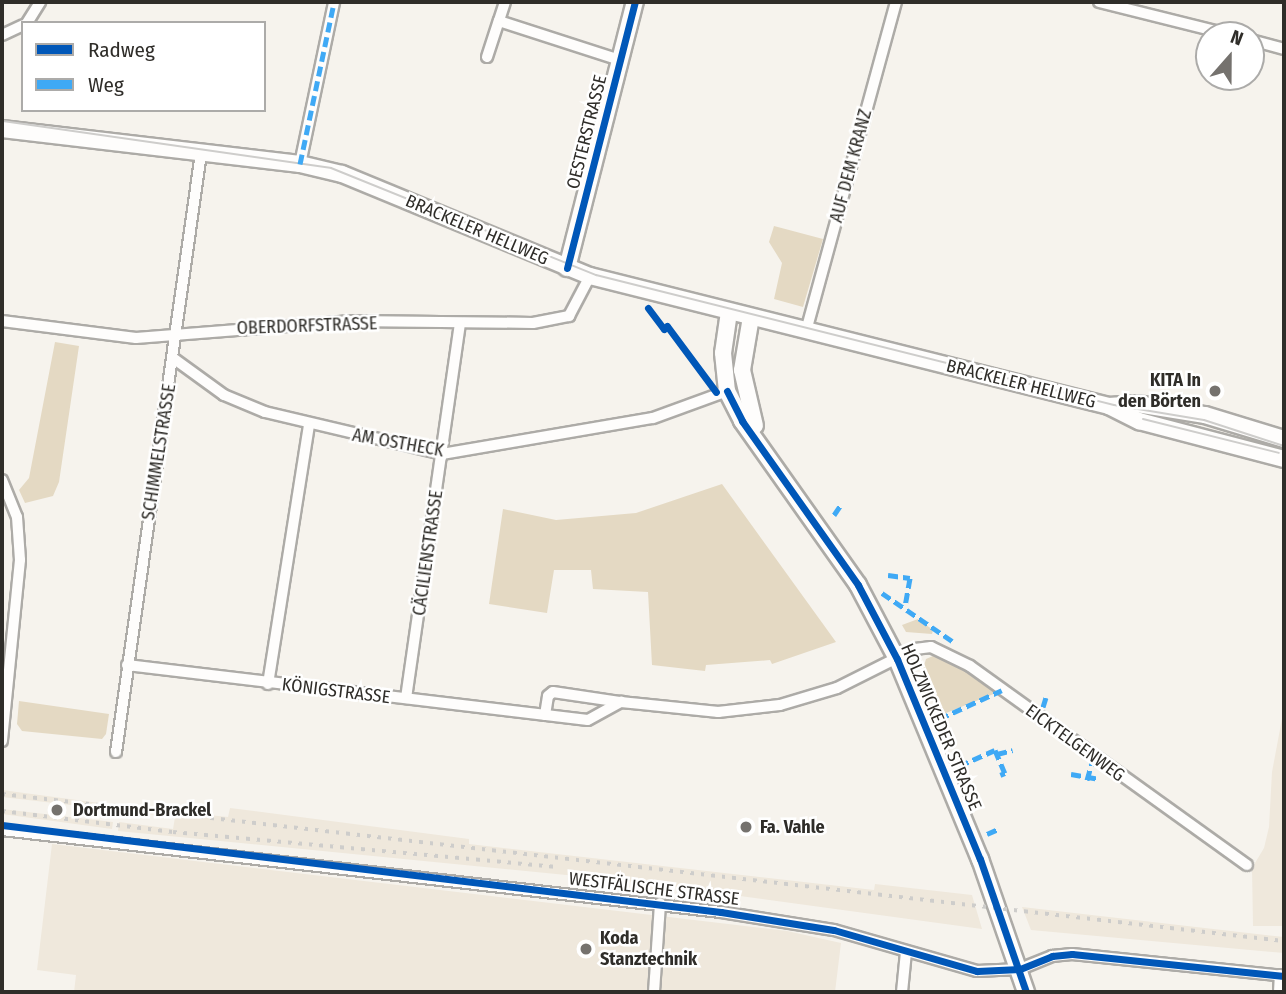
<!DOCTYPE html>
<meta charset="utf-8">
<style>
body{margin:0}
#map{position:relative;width:1286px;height:994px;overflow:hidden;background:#f6f3ed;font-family:"Fira Sans Condensed",sans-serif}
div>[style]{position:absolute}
.built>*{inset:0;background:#efe8dc}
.green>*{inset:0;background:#e4d9c3}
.roads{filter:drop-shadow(2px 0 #adaba7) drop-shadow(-2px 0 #adaba7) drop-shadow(0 2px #adaba7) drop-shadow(0 -2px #adaba7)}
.street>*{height:10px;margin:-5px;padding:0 5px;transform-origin:5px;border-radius:5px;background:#fefdfc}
.secondary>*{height:16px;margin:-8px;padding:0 8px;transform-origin:8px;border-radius:8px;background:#fefdfc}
.tram>*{height:2px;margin:-1px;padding:0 1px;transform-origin:1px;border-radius:1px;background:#cecdcb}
.rail>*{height:3.5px;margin-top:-1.75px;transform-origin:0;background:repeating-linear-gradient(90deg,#cecdcb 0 3.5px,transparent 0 10.5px)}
.quiet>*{height:5px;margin-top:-2.5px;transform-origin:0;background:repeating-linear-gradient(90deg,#3fa9f5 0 10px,transparent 0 15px)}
.cycleway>*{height:7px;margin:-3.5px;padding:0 3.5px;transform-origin:3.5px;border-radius:3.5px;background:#0057b8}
.dots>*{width:19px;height:19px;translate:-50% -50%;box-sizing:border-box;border:4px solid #fff;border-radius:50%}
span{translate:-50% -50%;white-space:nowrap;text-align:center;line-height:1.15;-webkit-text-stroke:5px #fff;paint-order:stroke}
.street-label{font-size:18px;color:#2f2d29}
.poi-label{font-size:18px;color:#2f2d29;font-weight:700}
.right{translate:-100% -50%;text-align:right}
.left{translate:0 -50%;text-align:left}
.frame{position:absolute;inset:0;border:4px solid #2f2d29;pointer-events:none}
.legend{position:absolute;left:21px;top:21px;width:245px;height:91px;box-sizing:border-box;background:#fff;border:2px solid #acaba9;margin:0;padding:9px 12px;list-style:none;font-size:21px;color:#2f2d29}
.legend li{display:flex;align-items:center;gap:14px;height:35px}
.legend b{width:35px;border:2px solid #acaba9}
.north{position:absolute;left:1195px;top:21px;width:70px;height:70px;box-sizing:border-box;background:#fff;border:2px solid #acaba9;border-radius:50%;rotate:21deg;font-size:19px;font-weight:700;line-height:28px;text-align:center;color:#2f2d29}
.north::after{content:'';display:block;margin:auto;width:24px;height:32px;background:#75726e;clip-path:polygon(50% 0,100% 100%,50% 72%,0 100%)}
</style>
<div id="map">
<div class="built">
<i style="clip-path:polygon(1284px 708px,1284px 926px,1253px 926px,1252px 868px,1264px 848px,1269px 827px,1272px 772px)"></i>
<i style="clip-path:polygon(2px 790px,114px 805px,114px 810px,2px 797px)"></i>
<i style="clip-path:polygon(120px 806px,228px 817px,230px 808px,469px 839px,469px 844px,874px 890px,875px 884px,972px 895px,982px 929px,637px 882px,118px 831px,119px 822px,173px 829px,175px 817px,120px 811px)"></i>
<i style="clip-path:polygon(2px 809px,113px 822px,112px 829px,2px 814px)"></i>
<i style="clip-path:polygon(52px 844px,787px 931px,841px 943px,835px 992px,74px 992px,76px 975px,37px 970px)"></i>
<i style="clip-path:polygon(1022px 907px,1284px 937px,1284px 953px,1031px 930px)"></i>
</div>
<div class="green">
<i style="clip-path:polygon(774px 226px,823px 239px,803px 307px,774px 299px,782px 263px,769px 242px)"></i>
<i style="clip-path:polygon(55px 342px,79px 346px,59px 482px,53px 496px,25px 503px,19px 490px,29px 478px)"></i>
<i style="clip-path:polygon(722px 484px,836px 642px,772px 664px,770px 660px,706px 665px,705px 671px,652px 665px,648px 592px,593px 589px,591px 570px,554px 570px,547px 613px,489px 604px,503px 509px,556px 520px,636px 513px)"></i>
<i style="clip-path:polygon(918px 619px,933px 630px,932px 634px,906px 632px,902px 625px)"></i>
<i style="clip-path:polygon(933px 656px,950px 660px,996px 693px,941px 715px,923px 669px,926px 659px)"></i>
<i style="clip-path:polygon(19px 701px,109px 714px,106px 734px,102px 739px,22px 731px,17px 724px)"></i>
</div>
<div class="roads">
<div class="street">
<i style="left:505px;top:2px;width:20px;rotate:108deg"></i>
<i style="left:499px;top:21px;width:127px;rotate:17.9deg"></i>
<i style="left:1099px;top:2px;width:136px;rotate:14deg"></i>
<i style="left:27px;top:23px;width:25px;rotate:-58deg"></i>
<i style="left:2px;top:35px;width:23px;rotate:-25deg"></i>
<i style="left:1251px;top:40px;width:34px;rotate:15deg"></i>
<i style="left:487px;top:57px;width:38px;rotate:-72deg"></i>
<i style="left:300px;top:164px;width:166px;rotate:-78.1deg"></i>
<i style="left:2px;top:321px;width:135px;rotate:7.2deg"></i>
<i style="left:136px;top:338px;width:216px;rotate:-4.5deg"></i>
<i style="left:351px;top:321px;width:182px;rotate:0.6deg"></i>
<i style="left:533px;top:323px;width:37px;rotate:-11deg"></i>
<i style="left:569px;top:316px;width:45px;rotate:-62.3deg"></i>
<i style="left:806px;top:331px;width:341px;rotate:-74.7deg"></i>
<i style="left:173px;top:358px;width:63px;rotate:36deg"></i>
<i style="left:224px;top:395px;width:44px;rotate:22.5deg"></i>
<i style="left:265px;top:412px;width:182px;rotate:13.3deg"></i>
<i style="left:442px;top:454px;width:214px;rotate:-9.7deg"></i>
<i style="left:653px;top:418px;width:79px;rotate:-20deg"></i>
<i style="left:2px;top:480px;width:40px;rotate:68deg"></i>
<i style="left:17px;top:517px;width:43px;rotate:86deg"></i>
<i style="left:20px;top:560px;width:182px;rotate:95.7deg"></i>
<i style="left:127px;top:665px;width:464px;rotate:6.8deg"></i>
<i style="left:588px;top:720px;width:38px;rotate:-29deg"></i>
<i style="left:621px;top:702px;width:98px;rotate:5.9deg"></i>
<i style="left:718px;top:712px;width:62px;rotate:-6.4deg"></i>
<i style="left:780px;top:705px;width:59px;rotate:-16.6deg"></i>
<i style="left:837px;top:688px;width:87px;rotate:-26.6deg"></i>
<i style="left:915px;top:649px;width:16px;rotate:-7deg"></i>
<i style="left:931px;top:647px;width:43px;rotate:26deg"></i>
<i style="left:970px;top:666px;width:341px;rotate:35.7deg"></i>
<i style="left:268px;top:684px;width:262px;rotate:-81deg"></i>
<i style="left:406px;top:698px;width:378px;rotate:-81.8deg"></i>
<i style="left:545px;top:715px;width:19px;rotate:-81deg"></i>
<i style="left:548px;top:696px;width:6px;rotate:-39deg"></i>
<i style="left:553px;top:692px;width:69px;rotate:8.4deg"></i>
<i style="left:116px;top:752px;width:605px;rotate:-81.92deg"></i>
<i style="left:2px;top:830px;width:724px;rotate:6.51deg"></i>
<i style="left:721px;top:912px;width:114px;rotate:9.1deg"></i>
<i style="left:834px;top:930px;width:149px;rotate:16deg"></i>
<i style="left:977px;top:971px;width:43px;rotate:-2.7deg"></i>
<i style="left:1020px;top:969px;width:35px;rotate:-22deg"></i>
<i style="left:1052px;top:956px;width:20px;rotate:-6deg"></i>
<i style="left:1072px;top:954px;width:213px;rotate:5.9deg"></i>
<i style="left:654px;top:992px;width:89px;rotate:-86.1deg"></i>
<i style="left:902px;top:992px;width:40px;rotate:-84.3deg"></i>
<i style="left:1279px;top:992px;width:17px;rotate:-87deg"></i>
</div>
<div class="secondary">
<i style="left:2px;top:129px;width:300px;rotate:6.7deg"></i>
<i style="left:300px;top:164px;width:43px;rotate:13.4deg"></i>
<i style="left:342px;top:174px;width:268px;rotate:22.4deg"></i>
<i style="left:590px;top:276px;width:535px;rotate:14.06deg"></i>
<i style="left:1109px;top:406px;width:28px;rotate:-4deg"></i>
<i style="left:1137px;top:404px;width:69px;rotate:9.2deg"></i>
<i style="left:1205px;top:415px;width:83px;rotate:16.9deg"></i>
<i style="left:567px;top:268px;width:275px;rotate:-75.7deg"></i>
<i style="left:729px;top:312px;width:41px;rotate:98.3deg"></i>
<i style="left:723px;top:353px;width:38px;rotate:84deg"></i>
<i style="left:727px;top:391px;width:34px;rotate:63deg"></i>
<i style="left:742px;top:421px;width:201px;rotate:54.7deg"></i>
<i style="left:858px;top:585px;width:84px;rotate:62.2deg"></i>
<i style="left:897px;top:659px;width:217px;rotate:67.5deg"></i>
<i style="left:980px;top:859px;width:141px;rotate:70.9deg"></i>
<i style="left:751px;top:317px;width:54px;rotate:99.6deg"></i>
<i style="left:742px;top:370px;width:57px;rotate:76.9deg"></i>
<i style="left:1109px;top:406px;width:34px;rotate:27deg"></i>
<i style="left:1139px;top:421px;width:150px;rotate:14.7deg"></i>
</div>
</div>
<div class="tram">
<i style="left:2px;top:121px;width:332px;rotate:8.1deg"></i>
<i style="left:331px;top:168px;width:286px;rotate:22deg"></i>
<i style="left:596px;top:275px;width:534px;rotate:14.09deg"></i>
<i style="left:1114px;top:405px;width:91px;rotate:9.5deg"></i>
<i style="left:1204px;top:420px;width:84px;rotate:18deg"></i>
<i style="left:1143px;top:419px;width:140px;rotate:14deg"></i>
</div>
<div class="rail">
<i style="left:2px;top:794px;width:1290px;rotate:6.54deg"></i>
<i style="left:2px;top:811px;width:172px;rotate:7deg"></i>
<i style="left:173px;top:832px;width:383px;rotate:5.2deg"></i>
</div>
<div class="quiet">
<i style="left:300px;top:164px;width:166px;rotate:-78.1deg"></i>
<i style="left:834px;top:515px;width:14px;rotate:-56deg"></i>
<i style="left:888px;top:575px;width:22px;rotate:8deg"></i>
<i style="left:910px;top:578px;width:29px;rotate:100deg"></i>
<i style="left:882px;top:593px;width:85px;rotate:34.4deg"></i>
<i style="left:1043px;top:707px;width:10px;rotate:-73deg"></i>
<i style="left:939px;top:719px;width:69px;rotate:-24.7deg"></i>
<i style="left:997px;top:754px;width:16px;rotate:-14deg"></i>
<i style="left:959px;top:766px;width:39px;rotate:-24deg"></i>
<i style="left:995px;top:750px;width:25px;rotate:67deg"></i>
<i style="left:1005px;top:773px;width:5px;rotate:158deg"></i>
<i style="left:1071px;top:774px;width:29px;rotate:10deg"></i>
<i style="left:1087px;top:780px;width:25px;rotate:-74deg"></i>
<i style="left:987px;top:834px;width:12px;rotate:-24deg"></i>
</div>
<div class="cycleway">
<i style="left:567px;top:268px;width:275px;rotate:-75.7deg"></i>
<i style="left:648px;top:308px;width:26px;rotate:53deg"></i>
<i style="left:664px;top:329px;width:4px;rotate:-45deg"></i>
<i style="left:667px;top:326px;width:82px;rotate:53.4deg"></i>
<i style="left:727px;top:391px;width:34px;rotate:63deg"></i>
<i style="left:742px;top:421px;width:201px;rotate:54.7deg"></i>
<i style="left:858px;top:585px;width:84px;rotate:62.2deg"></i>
<i style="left:897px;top:659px;width:217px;rotate:67.5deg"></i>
<i style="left:980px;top:859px;width:141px;rotate:70.9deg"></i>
<i style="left:2px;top:825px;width:724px;rotate:6.9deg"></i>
<i style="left:721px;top:912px;width:114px;rotate:9.1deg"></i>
<i style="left:834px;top:930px;width:149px;rotate:16deg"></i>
<i style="left:977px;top:971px;width:43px;rotate:-2.7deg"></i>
<i style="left:1020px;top:969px;width:35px;rotate:-22deg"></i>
<i style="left:1052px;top:956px;width:20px;rotate:-6deg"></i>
<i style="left:1072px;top:954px;width:213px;rotate:5.9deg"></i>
</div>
<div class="dots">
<i style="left:1215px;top:391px;background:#75726e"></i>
<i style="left:57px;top:810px;background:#75726e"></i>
<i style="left:746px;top:827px;background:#75726e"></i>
<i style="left:586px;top:949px;background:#75726e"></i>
</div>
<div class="street-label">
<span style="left:587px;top:132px;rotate:-76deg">OESTERSTRASSE</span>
<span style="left:851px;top:166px;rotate:-75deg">AUF DEM KRANZ</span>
<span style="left:477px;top:230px;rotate:23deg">BRACKELER HELLWEG</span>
<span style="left:307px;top:326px;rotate:-2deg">OBERDORFSTRASSE</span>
<span style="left:1021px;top:384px;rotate:14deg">BRACKELER HELLWEG</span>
<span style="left:398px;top:443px;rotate:10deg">AM OSTHECK</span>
<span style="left:159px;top:452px;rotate:-81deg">SCHIMMELSTRASSE</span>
<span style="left:428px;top:553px;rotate:-82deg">CÄCILIENSTRASSE</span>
<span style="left:336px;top:691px;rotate:7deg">KÖNIGSTRASSE</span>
<span style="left:941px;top:727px;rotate:67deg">HOLZWICKEDER STRASSE</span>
<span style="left:1075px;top:743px;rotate:36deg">EICKTELGENWEG</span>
<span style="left:654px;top:889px;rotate:7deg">WESTFÄLISCHE STRASSE</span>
</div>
<div class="poi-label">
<span class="right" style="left:1201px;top:391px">KITA In<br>den Börten</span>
<span class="left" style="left:73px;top:810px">Dortmund-Brackel</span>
<span class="left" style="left:760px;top:827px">Fa. Vahle</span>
<span class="left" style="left:600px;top:949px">Koda<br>Stanztechnik</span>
</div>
<div class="frame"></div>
<ul class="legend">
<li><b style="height:9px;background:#0057b8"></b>Radweg</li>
<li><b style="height:9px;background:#3fa9f5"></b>Weg</li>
</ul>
<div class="north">N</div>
</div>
